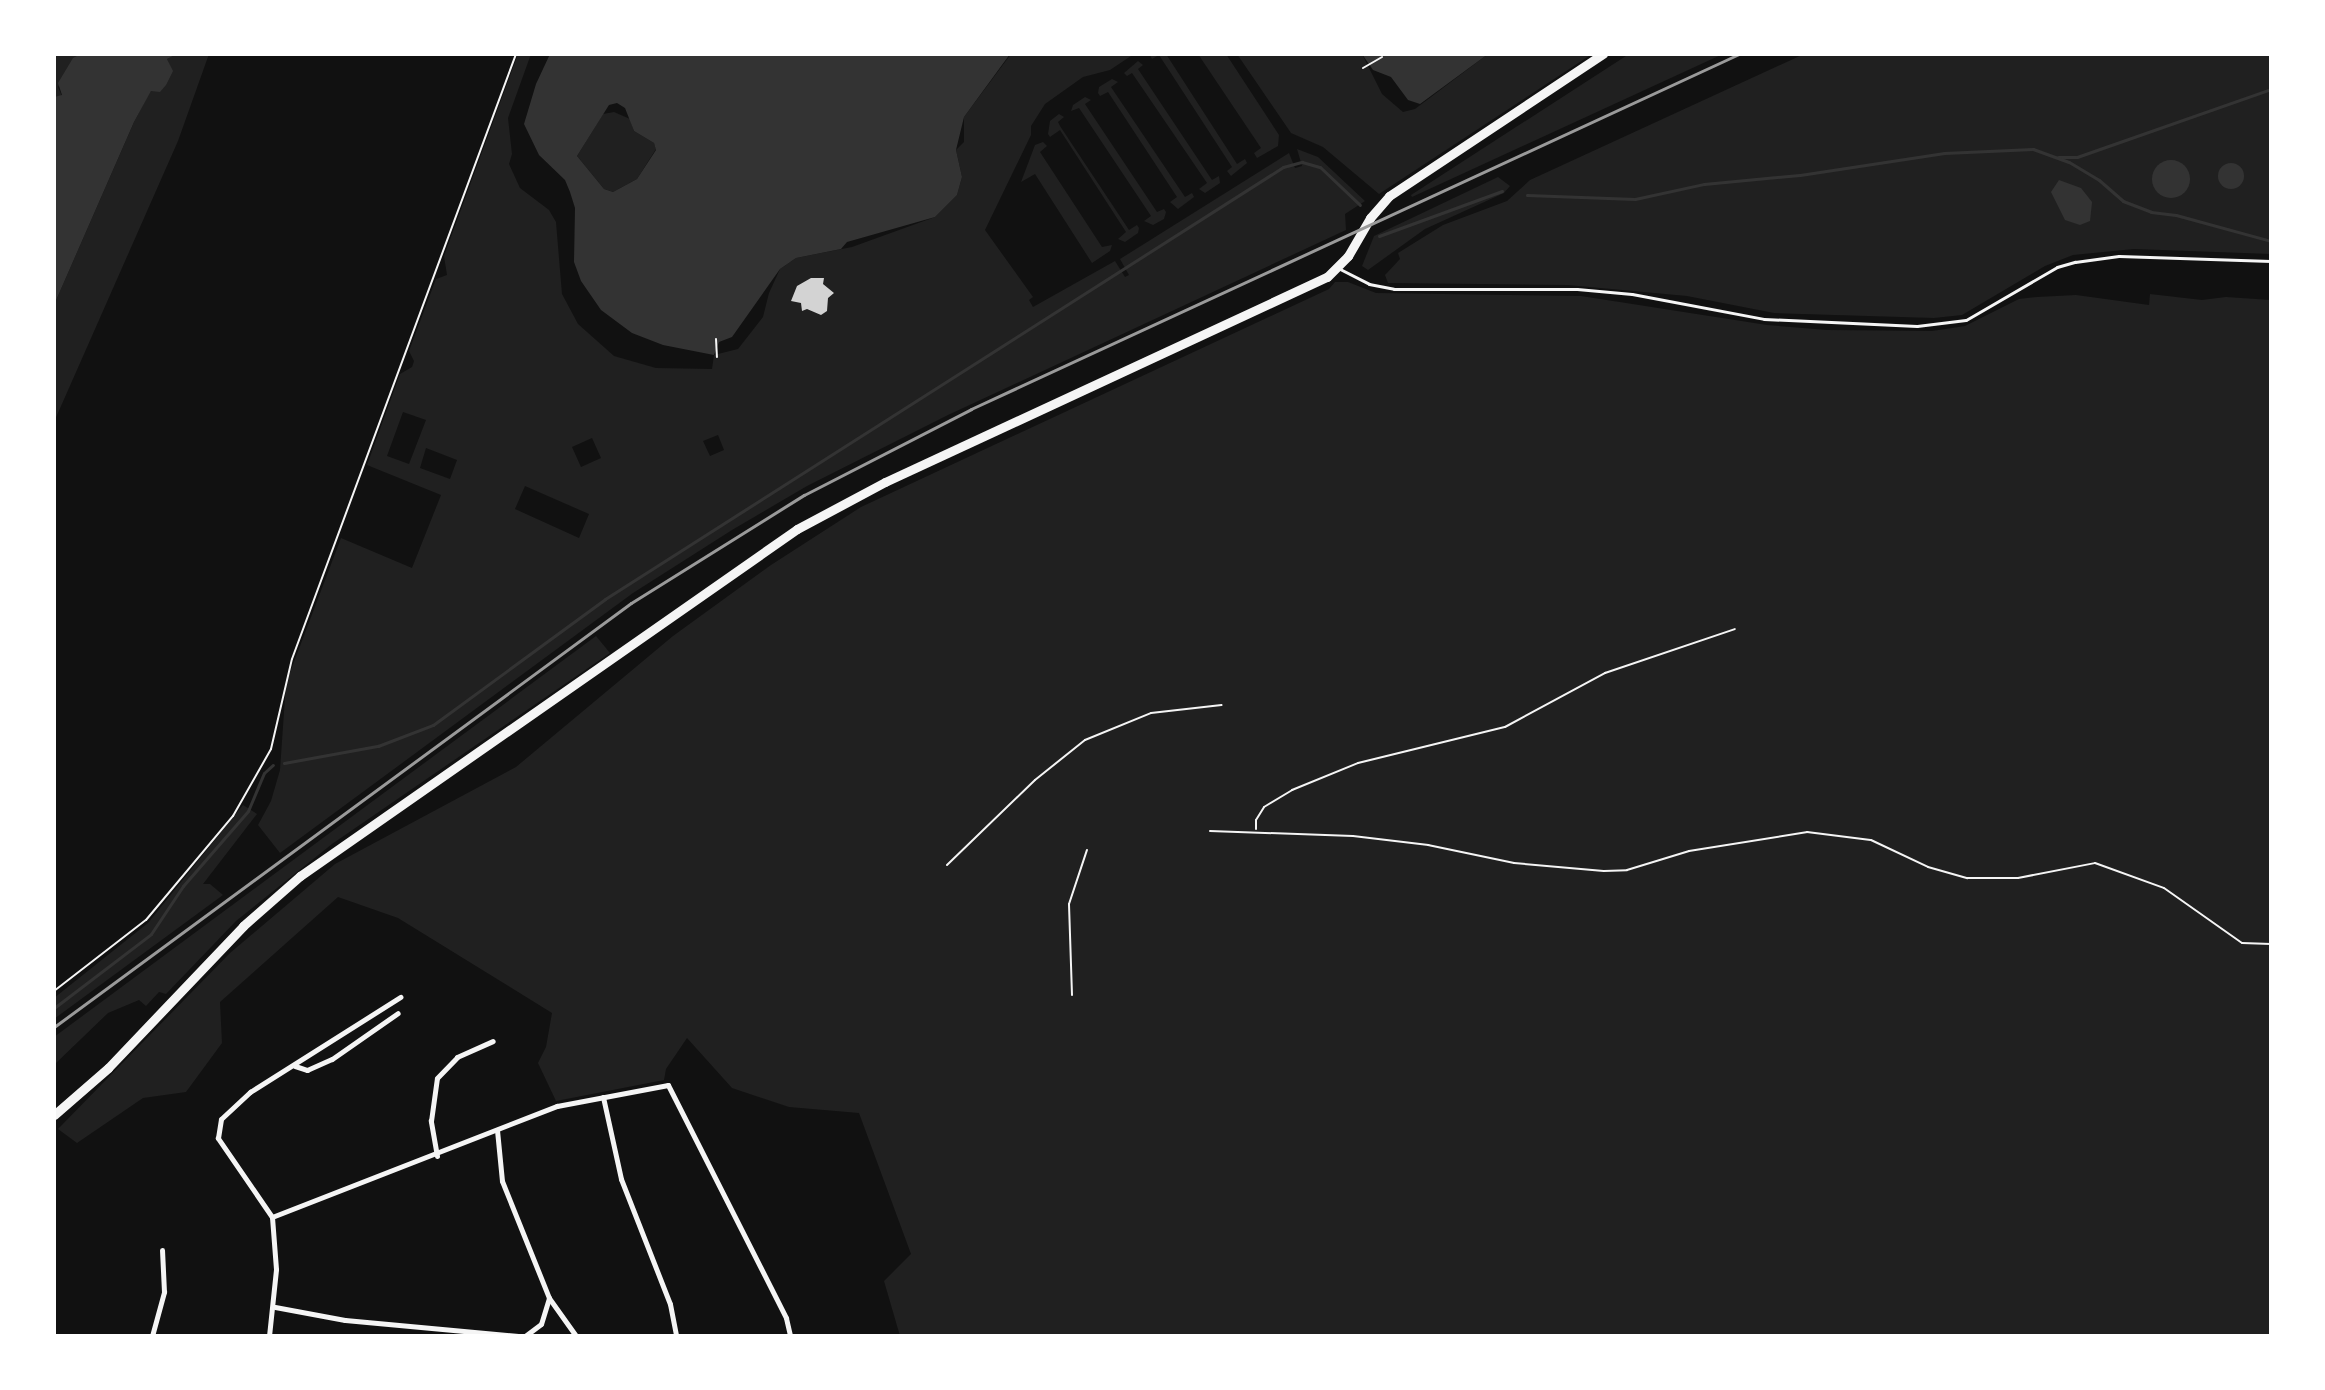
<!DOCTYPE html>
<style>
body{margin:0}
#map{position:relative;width:2325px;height:1390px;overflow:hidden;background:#111;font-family:Lato,sans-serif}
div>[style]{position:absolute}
.green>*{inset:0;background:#202020}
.water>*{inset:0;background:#333}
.round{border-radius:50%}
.stream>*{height:3px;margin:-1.5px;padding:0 1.5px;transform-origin:1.5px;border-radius:1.5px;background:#333}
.building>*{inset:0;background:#d3d3d3}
.path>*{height:2px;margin:-1px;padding:0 1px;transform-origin:1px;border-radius:1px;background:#f5f5f5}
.service>*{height:3px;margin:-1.5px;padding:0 1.5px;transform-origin:1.5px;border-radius:1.5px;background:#f5f5f5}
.minor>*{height:5px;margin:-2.5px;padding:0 2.5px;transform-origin:2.5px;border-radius:2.5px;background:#f5f5f5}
.primary>*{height:9px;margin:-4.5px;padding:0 4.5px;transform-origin:4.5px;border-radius:4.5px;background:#f5f5f5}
.rail>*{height:3px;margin:-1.5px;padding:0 1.5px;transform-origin:1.5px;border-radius:1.5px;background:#9a9a9a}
span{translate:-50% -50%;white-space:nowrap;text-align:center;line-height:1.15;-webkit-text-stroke:6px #fff;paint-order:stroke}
.frame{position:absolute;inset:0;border:56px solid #fff;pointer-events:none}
</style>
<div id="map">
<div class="green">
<i style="clip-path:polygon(54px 54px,81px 54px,58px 87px,62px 96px,54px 97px)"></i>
<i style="clip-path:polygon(177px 54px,209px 54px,178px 141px,54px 422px,54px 305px,134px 122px,151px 90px,172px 71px,167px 59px)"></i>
<i style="clip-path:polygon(evenodd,518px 54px,531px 54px,508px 118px,512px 154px,509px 164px,520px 188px,549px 210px,556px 222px,562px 294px,578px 324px,614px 356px,656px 368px,712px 369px,714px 355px,738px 349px,763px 317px,769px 293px,780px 269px,796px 258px,852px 247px,935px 217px,957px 195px,962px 177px,956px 150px,964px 142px,964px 117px,1011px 54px,1134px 54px,1110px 70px,1083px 77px,1045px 104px,1031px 126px,1031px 135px,985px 230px,1033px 297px,1029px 300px,1033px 307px,1115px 261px,1125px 277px,1129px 275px,1120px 259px,1289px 153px,1295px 168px,1302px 166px,1297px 149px,1318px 157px,1365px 201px,1345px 214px,1346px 230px,948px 415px,807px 486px,732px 530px,633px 593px,280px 853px,258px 825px,271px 801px,280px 770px,286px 683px,341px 538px,412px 568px,441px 495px,367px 465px,400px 374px,412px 367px,414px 361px,409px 351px,436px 279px,447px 275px,444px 256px,518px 54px,403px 412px,426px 420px,409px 464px,387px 456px,403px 412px,518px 54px,718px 435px,724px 450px,710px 456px,703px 441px,718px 435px,518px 54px,592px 438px,601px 458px,581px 467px,572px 447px,592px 438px,518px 54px,426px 448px,457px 460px,450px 479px,420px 468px,426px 448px,518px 54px,525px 486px,589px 514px,579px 538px,515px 509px,525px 486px)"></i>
<i style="clip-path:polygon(1166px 54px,1237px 164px,1245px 159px,1247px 163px,1231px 176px,1227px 171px,1232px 167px,1159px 55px,1152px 59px,1150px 55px)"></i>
<i style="clip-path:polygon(1198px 54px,1226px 54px,1279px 135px,1278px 146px,1257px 158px,1254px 153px,1261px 148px)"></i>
<i style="clip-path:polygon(1237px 54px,1362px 54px,1382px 94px,1403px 112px,1415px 109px,1488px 54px,1592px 54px,1379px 194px,1323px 147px,1291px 133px)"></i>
<i style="clip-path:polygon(1629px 54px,1723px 54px,1412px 197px,1411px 195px)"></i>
<i style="clip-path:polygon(1804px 54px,2271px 54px,2271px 254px,2134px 249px,2073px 255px,2045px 266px,1962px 315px,1934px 318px,1774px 313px,1687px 296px,1568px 285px,1388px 283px,1385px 275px,1400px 259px,1398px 253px,1443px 225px,1507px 201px,1530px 180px)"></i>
<i style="clip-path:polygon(1138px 61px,1143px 65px,1138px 69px,1212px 180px,1219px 176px,1220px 183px,1205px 193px,1199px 189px,1207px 183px,1132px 73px,1127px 76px,1124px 73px)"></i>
<i style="clip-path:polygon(1112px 79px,1118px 82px,1111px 87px,1185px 197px,1192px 193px,1194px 197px,1178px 209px,1170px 202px,1177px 197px,1108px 92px,1100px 96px,1098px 93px,1099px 87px)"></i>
<i style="clip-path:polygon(1085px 97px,1091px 100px,1085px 104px,1157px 212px,1164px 209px,1166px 212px,1164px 219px,1153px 225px,1144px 221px,1151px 216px,1079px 108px,1071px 111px,1073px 105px)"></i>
<i style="clip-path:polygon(614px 112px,630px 119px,634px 131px,654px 143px,656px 149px,637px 179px,613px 192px,604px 189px,577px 156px,603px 114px)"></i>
<i style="clip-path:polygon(1059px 114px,1064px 117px,1058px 122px,1060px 126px,1129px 230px,1137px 225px,1139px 228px,1138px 233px,1125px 242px,1118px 239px,1126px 232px,1060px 130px,1050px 137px,1048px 134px,1050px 121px)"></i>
<i style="clip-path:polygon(1043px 142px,1047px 146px,1040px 152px,1102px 247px,1112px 245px,1110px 251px,1092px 263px,1035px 174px,1021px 182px,1035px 145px)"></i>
<i style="clip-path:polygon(1498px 177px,1510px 186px,1504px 193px,1425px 229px,1368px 270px,1362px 266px,1374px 236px)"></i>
<i style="clip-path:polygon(1335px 282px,1348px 282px,1376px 293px,1581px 296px,1767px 325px,1827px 330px,1932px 331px,1965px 326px,2019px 299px,2037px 297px,2076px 295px,2149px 305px,2150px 294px,2202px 300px,2226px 297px,2271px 300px,2271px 1336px,900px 1336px,884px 1281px,911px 1254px,859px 1113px,789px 1107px,732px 1088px,687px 1038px,666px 1069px,664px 1080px,556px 1101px,538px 1063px,546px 1047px,552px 1013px,398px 918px,338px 897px,220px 1002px,222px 1043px,186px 1092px,143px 1098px,77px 1143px,58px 1129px,230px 953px,335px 864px,516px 767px,673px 636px,771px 565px,861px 507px,1329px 289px)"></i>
<i style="clip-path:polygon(596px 636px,610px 653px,332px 844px,236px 921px,166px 994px,159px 992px,146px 1006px,139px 1000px,108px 1013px,54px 1065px,54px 1037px)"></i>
<i style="clip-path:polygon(243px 805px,257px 814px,203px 884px,210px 884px,223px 895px,54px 1019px,54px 998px,148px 923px)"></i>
</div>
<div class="water">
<i style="clip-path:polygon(81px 54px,177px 54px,167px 59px,173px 71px,166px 85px,160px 92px,151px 91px,134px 122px,54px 305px,54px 97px,62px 95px,58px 83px,73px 58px)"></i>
<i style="clip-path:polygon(evenodd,550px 54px,1010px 54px,964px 117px,956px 150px,962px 177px,957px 195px,935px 217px,847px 242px,841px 249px,796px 258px,780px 269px,732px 337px,719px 342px,714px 355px,663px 345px,632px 333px,601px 310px,581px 281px,574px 262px,575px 208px,570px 192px,565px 180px,539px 155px,524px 124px,536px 84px,550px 54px,617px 103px,625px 108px,634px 131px,654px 143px,656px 150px,637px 179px,613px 192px,604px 189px,577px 156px,609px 105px,617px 103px)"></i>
<i style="clip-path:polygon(1362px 54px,1488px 54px,1420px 104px,1408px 100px,1391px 77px,1373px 70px)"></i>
<i class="round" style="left:2152px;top:160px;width:38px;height:38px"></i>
<i class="round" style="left:2218px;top:163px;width:26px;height:26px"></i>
<i style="clip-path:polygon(2059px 180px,2081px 188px,2092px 202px,2090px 221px,2080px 225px,2065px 220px,2051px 192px)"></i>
</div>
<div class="stream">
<i style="left:2058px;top:157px;width:19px"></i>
<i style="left:2077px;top:157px;width:206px;rotate:-19.3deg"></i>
<i style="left:1527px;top:195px;width:108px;rotate:2.1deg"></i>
<i style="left:1635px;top:199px;width:71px;rotate:-12.3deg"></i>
<i style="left:1704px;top:184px;width:96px;rotate:-5.4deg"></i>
<i style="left:1800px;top:175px;width:146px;rotate:-8.7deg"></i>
<i style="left:1944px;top:153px;width:89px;rotate:-2.6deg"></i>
<i style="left:2033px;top:149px;width:38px;rotate:20deg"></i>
<i style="left:2069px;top:162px;width:35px;rotate:31deg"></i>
<i style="left:2099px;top:180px;width:32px;rotate:41deg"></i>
<i style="left:2123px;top:201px;width:30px;rotate:21deg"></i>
<i style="left:2151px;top:212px;width:25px;rotate:7deg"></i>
<i style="left:2176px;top:215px;width:98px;rotate:15.3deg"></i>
<i style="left:1379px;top:236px;width:131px;rotate:-20.1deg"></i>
<i style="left:284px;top:763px;width:96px;rotate:-10.3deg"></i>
<i style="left:378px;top:746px;width:59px;rotate:-20.9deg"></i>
<i style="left:433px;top:725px;width:213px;rotate:-36.2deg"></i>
<i style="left:605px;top:599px;width:804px;rotate:-32.5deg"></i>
<i style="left:1283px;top:167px;width:20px;rotate:-15deg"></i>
<i style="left:1302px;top:162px;width:19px;rotate:16deg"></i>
<i style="left:1320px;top:167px;width:55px;rotate:43.5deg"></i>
<i style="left:54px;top:1008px;width:122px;rotate:-37.3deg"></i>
<i style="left:151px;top:934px;width:58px;rotate:-56.3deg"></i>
<i style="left:183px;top:886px;width:99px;rotate:-49.1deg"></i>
<i style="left:248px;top:811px;width:41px;rotate:-67.2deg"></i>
<i style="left:264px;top:773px;width:12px;rotate:-42deg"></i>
</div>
<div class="building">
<i style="clip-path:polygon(811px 278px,824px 278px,823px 284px,834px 293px,828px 298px,827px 311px,821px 315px,807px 309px,802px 311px,801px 303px,791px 301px,797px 286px)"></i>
</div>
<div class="path">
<i style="left:1363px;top:68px;width:22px;rotate:-30deg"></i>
<i style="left:716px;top:339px;width:18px;rotate:87deg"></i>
<i style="left:1256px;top:829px;width:9px;rotate:-90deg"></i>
<i style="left:1256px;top:820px;width:15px;rotate:-58deg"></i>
<i style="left:1264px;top:807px;width:33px;rotate:-31deg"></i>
<i style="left:1292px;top:790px;width:71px;rotate:-22.2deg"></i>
<i style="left:1358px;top:763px;width:151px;rotate:-13.8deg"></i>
<i style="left:1505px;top:727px;width:114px;rotate:-28.4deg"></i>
<i style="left:1605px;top:673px;width:137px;rotate:-18.7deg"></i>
<i style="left:1210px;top:831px;width:143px;rotate:2deg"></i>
<i style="left:1353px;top:836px;width:76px;rotate:6.8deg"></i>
<i style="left:1428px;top:845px;width:88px;rotate:11.8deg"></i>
<i style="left:1514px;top:863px;width:90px;rotate:5.1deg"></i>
<i style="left:1604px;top:871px;width:23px;rotate:-2deg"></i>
<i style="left:1627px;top:870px;width:65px;rotate:-17deg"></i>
<i style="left:1689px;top:851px;width:120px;rotate:-9.1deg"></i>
<i style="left:1807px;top:832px;width:64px;rotate:7.1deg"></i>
<i style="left:1871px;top:840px;width:63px;rotate:25.3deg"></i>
<i style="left:1928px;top:867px;width:41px;rotate:15.8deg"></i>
<i style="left:1967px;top:878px;width:51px"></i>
<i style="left:2018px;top:878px;width:78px;rotate:-11deg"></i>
<i style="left:2095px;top:863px;width:73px;rotate:19.9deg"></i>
<i style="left:2164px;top:888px;width:95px;rotate:35.2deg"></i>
<i style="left:2242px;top:943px;width:29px;rotate:2deg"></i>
<i style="left:947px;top:865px;width:122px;rotate:-44deg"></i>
<i style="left:1035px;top:780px;width:64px;rotate:-38.7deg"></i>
<i style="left:1085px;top:740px;width:71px;rotate:-22.2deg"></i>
<i style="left:1151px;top:713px;width:71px;rotate:-6.4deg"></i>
<i style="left:54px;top:991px;width:116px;rotate:-37.7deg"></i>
<i style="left:146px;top:920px;width:136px;rotate:-50.1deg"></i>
<i style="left:233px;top:816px;width:77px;rotate:-60.4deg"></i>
<i style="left:271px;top:749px;width:92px;rotate:-76.9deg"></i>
<i style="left:292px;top:659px;width:645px;rotate:-69.68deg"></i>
<i style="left:1072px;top:995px;width:91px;rotate:-91.9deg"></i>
<i style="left:1069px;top:904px;width:57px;rotate:-71.6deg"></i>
</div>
<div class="service">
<i style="left:1338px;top:268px;width:35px;rotate:27deg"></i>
<i style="left:1369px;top:284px;width:25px;rotate:11deg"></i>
<i style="left:1394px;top:289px;width:183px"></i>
<i style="left:1577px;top:289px;width:55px;rotate:5.2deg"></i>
<i style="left:1632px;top:294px;width:134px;rotate:10.7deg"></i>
<i style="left:1764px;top:319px;width:153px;rotate:2.6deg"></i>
<i style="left:1917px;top:326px;width:49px;rotate:-7deg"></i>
<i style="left:1966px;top:320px;width:105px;rotate:-30.2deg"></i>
<i style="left:2057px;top:267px;width:19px;rotate:-16deg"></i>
<i style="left:2075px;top:262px;width:44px;rotate:-7.8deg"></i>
<i style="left:2119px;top:256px;width:152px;rotate:1.9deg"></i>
</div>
<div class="minor">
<i style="left:295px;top:1066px;width:13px;rotate:18deg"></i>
<i style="left:307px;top:1070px;width:27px;rotate:-24deg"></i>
<i style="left:332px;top:1059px;width:80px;rotate:-34.9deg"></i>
<i style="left:603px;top:1097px;width:84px;rotate:77.6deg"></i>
<i style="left:621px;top:1179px;width:134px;rotate:68.6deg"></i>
<i style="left:670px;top:1304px;width:33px;rotate:79deg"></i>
<i style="left:497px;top:1130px;width:51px;rotate:84.4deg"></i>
<i style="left:502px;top:1181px;width:126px;rotate:68.1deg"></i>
<i style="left:549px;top:1298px;width:27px;rotate:107deg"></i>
<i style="left:541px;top:1324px;width:20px;rotate:143deg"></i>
<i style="left:437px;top:1156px;width:36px;rotate:-100deg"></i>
<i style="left:431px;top:1121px;width:43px;rotate:-82.1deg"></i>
<i style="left:437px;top:1078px;width:29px;rotate:-46deg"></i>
<i style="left:457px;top:1057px;width:39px;rotate:-24deg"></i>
<i style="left:272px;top:1217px;width:306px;rotate:-21.3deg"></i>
<i style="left:557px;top:1106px;width:113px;rotate:-10.7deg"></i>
<i style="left:668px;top:1085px;width:261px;rotate:63.1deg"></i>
<i style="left:786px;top:1318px;width:18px;rotate:77deg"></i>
<i style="left:549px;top:1298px;width:47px;rotate:54.6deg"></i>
<i style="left:275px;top:1307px;width:71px;rotate:10.5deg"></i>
<i style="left:345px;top:1320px;width:174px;rotate:5.3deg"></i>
<i style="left:152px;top:1336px;width:46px;rotate:-74.7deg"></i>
<i style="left:164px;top:1292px;width:42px;rotate:-92.7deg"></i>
<i style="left:269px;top:1336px;width:67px;rotate:-84deg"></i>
<i style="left:276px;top:1269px;width:52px;rotate:-94.4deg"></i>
<i style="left:272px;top:1217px;width:96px;rotate:-124.4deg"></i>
<i style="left:218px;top:1138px;width:19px;rotate:-81deg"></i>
<i style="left:221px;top:1119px;width:40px;rotate:-43deg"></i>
<i style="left:250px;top:1092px;width:178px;rotate:-32.3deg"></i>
</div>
<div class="primary">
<i style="left:54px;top:1115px;width:72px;rotate:-41deg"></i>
<i style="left:108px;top:1068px;width:196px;rotate:-46.4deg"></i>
<i style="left:243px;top:926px;width:76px;rotate:-41.3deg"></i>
<i style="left:300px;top:876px;width:606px;rotate:-34.92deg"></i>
<i style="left:797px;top:529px;width:100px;rotate:-28.1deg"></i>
<i style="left:885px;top:482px;width:487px;rotate:-24.9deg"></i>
<i style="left:1327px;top:277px;width:30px;rotate:-45deg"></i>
<i style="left:1348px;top:256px;width:44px;rotate:-59.9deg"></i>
<i style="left:1370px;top:218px;width:29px;rotate:-49deg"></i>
<i style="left:1389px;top:196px;width:257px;rotate:-33.6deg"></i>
</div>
<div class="rail">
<i style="left:54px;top:1027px;width:716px;rotate:-36.31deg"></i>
<i style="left:631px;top:603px;width:204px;rotate:-32deg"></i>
<i style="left:804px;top:495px;width:188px;rotate:-27.2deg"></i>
<i style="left:971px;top:409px;width:846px;rotate:-24.81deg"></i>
</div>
<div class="frame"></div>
</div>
